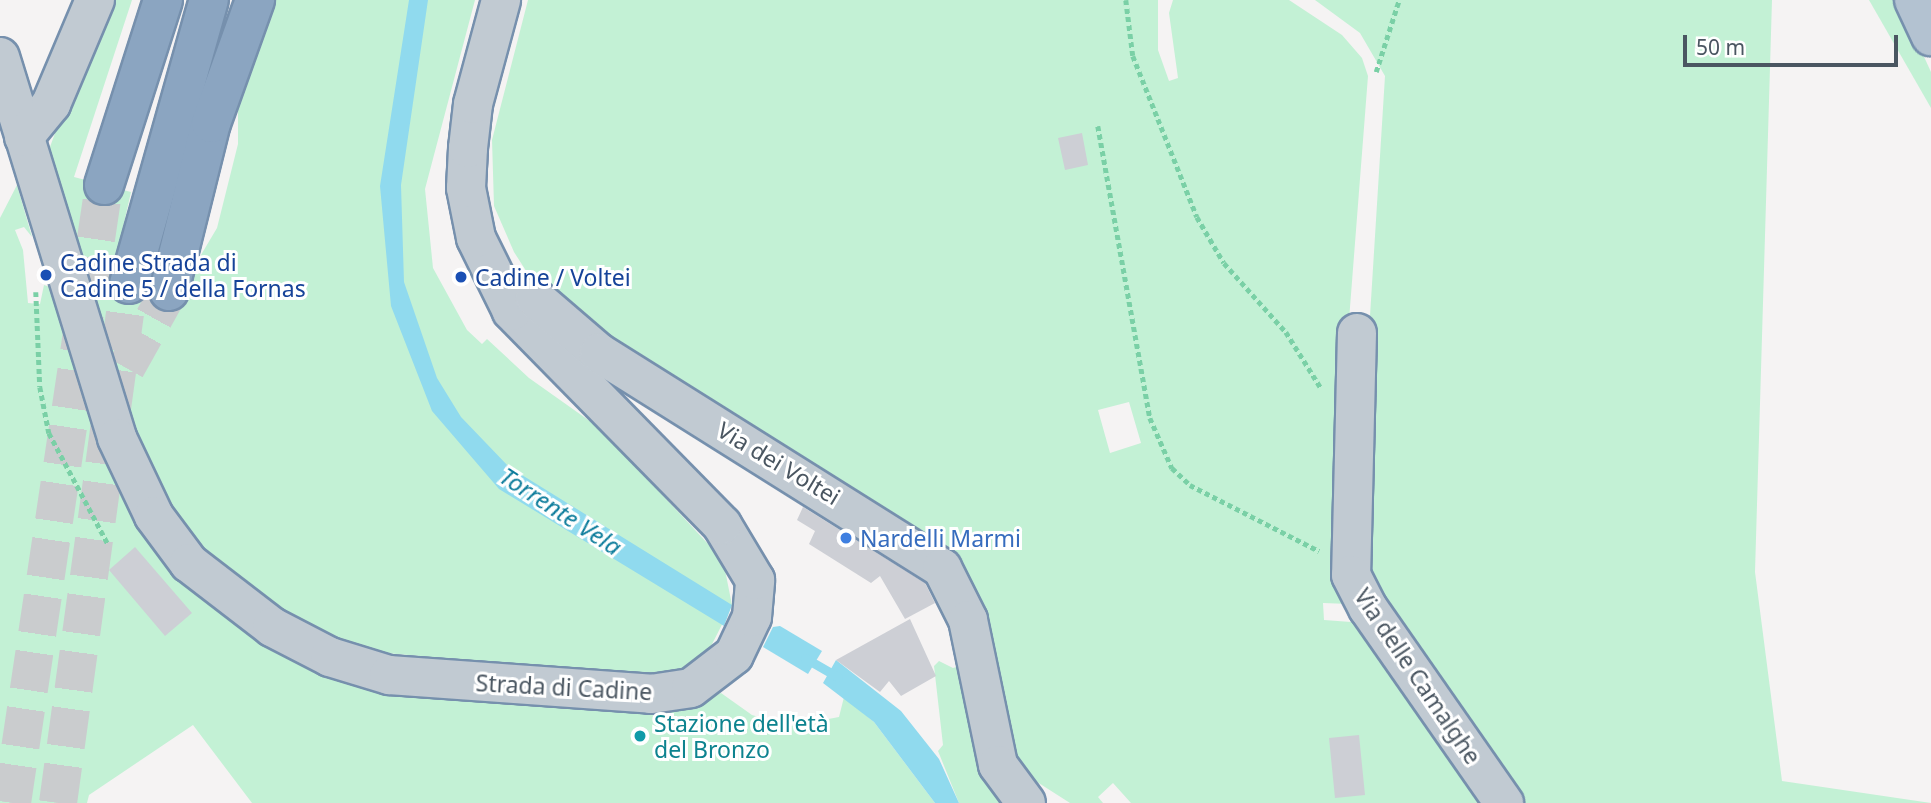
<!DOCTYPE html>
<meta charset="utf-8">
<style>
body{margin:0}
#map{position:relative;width:1931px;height:803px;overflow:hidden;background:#f5f3f3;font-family:"Noto Sans",sans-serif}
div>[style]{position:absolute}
.green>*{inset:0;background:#c3f1d5}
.water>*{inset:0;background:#90daee}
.stream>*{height:9px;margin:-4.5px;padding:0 4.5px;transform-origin:4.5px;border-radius:4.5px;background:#90daee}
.building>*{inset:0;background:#cdcfd5}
.highway-tunnel>*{height:38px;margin-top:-19px;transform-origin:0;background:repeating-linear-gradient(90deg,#caccce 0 38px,transparent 0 57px)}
.path>*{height:4.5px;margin-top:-2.25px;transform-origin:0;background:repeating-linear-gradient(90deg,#7ad0a6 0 5px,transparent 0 8.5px)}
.roads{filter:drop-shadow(2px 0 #7690ad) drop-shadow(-2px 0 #7690ad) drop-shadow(0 2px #7690ad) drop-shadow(0 -2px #7690ad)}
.minor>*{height:38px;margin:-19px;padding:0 19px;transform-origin:19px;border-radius:19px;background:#c1cad2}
.major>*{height:38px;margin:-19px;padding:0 19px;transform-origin:19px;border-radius:19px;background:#b3c2d1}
.highway>*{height:38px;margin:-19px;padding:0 19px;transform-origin:19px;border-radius:19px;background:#8ba5c1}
.dots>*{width:19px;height:19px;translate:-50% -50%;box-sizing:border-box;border:4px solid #fff;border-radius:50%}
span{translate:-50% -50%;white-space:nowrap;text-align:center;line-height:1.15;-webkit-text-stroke:6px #fff;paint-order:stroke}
.transit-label{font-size:23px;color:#164399}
.left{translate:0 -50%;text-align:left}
.street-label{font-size:23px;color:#4a5661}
.shop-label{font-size:23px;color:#366cbe}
.culture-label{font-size:23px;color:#0d838f}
.water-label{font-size:24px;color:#0c7c9b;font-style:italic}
.scale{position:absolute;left:1683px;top:35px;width:215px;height:32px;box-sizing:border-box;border:4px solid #4a5661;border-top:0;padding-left:9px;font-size:21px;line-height:24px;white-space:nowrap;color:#4a5661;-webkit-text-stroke:5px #fff;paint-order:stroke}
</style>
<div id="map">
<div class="green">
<i style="clip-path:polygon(104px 0,132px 0,74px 177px,131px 192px,111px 281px,189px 294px,195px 265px,217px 228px,238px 144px,238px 100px,272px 0,475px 0,425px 189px,433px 268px,467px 330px,482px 344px,487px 339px,529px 378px,601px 429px,723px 560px,732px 605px,708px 652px,691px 666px,646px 676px,374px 652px,340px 641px,277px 608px,197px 543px,171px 511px,142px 455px,47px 155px)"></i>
<i style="clip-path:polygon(evenodd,528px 0,1158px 0,1158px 50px,1169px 81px,1178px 78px,1169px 13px,1173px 0,1289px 0,1342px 35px,1362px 58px,1368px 76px,1348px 333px,1341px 583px,1498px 803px,1131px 803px,1113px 783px,1098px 797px,1103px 803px,1070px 803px,1012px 766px,960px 580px,546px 302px,514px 252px,494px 206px,492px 140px,528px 0,1129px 402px,1141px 443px,1110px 453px,1098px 410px,1129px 402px,528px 0,1323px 603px,1349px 604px,1351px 622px,1324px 620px,1323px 603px)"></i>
<i style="clip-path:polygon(1315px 0,1772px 0,1755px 572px,1782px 781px,1931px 803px,1517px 803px,1369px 595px,1367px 364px,1385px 76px,1360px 33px)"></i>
<i style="clip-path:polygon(1869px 0,1898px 0,1931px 72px,1931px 108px)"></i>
<i style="clip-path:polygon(17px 185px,32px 237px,24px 227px,15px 230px,23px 250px,28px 303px,40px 304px,44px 285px,53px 288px,198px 593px,247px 633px,315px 668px,410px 692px,654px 712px,686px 708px,721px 693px,752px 715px,791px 726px,839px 717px,844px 697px,874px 722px,935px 803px,252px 803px,193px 725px,89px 795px,87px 803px,0 803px,0 218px)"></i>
<i style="clip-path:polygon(939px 661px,953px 668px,966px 664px,1012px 803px,959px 803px,938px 751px,943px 745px,934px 666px)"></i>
</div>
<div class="water">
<i style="clip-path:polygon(409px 0,428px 0,401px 185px,404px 282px,437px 378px,461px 417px,509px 467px,732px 605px,724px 626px,499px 489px,432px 411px,391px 306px,380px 186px)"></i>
<i style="clip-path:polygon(780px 626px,822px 651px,808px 674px,763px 647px,773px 627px)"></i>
<i style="clip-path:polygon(836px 660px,901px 711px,939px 759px,959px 803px,935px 803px,874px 722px,823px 683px)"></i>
</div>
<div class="stream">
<i style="left:805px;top:658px;width:38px;rotate:30deg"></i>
</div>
<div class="building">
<i style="clip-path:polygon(1082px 133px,1088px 165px,1065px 170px,1058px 138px)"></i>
<i style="clip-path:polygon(803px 507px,925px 583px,935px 603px,905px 619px,880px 576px,871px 583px,809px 544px,815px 531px,797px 520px)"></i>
<i style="clip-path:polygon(135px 547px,192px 613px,165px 636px,109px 570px)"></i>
<i style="clip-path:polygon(910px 619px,936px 676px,901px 696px,889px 681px,880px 692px,836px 660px)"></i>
<i style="clip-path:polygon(1359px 735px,1365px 795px,1335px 798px,1329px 738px)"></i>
</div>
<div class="highway-tunnel">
<i style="left:126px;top:368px;width:88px;rotate:-60.8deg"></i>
<i style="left:12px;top:803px;width:625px;rotate:-81.53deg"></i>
<i style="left:58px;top:803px;width:524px;rotate:-82.21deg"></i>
</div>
<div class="path">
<i style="left:1126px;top:0;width:56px;rotate:82.9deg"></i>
<i style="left:1133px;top:56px;width:173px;rotate:68.3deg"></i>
<i style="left:1197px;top:217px;width:53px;rotate:59.6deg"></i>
<i style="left:1224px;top:263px;width:93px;rotate:48.1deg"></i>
<i style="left:1286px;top:332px;width:66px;rotate:58deg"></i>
<i style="left:1376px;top:72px;width:76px;rotate:-72.3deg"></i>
<i style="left:1098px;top:126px;width:297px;rotate:79.9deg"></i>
<i style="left:1150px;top:418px;width:55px;rotate:66.3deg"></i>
<i style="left:1172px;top:468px;width:25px;rotate:43deg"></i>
<i style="left:1190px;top:485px;width:145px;rotate:27.1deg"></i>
<i style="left:36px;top:292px;width:95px;rotate:87.6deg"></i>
<i style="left:40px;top:387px;width:47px;rotate:78.9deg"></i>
<i style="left:49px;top:433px;width:126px;rotate:62deg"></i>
</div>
<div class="roads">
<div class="minor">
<i style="left:0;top:57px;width:399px;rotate:72.9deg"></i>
<i style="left:117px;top:438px;width:86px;rotate:64.6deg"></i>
<i style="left:154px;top:516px;width:59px;rotate:53.3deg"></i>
<i style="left:189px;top:563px;width:105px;rotate:37.6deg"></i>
<i style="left:272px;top:627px;width:65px;rotate:27.3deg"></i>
<i style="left:330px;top:657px;width:62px;rotate:17deg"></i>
<i style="left:389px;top:675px;width:263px;rotate:4.1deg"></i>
<i style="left:651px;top:694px;width:40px;rotate:-8.5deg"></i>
<i style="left:691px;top:688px;width:54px;rotate:-37.5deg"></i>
<i style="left:734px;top:655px;width:42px;rotate:-64.7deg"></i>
<i style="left:752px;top:617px;width:37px;rotate:-85deg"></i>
<i style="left:755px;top:580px;width:64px;rotate:-121deg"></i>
<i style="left:722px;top:525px;width:300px;rotate:-134.5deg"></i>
<i style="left:512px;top:311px;width:81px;rotate:-116.3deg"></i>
<i style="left:476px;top:238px;width:51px;rotate:-101.3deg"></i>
<i style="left:466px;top:188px;width:40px;rotate:-87.1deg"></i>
<i style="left:468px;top:148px;width:44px;rotate:-83.5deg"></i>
<i style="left:473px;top:104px;width:108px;rotate:-74.9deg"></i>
<i style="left:24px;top:137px;width:43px;rotate:-50.7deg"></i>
<i style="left:51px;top:104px;width:113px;rotate:-67.1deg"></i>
<i style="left:535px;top:298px;width:84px;rotate:40.7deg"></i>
<i style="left:599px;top:353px;width:405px;rotate:32.1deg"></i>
<i style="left:942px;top:568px;width:58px;rotate:63.4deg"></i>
<i style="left:968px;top:620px;width:148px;rotate:78.3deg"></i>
<i style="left:998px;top:765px;width:47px;rotate:53.6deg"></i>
<i style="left:1357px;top:333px;width:242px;rotate:91.4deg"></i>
<i style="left:1351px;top:575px;width:37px;rotate:63deg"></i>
<i style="left:1368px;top:608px;width:238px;rotate:55.1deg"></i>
</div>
<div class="major">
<i style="left:1914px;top:0;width:40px;rotate:65deg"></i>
</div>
<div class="highway">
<i style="left:104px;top:185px;width:194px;rotate:-72.3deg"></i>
<i style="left:129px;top:284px;width:295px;rotate:-74.3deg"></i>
<i style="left:169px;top:291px;width:173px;rotate:-76deg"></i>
<i style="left:211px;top:123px;width:131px;rotate:-70.3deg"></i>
</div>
</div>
<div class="dots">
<i style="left:46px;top:275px;background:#1a4fb4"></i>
<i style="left:461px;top:277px;background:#1a4fb4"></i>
<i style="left:846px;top:538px;background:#3f7fe0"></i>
<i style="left:640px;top:736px;background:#0f9aa8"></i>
</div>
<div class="transit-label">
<span class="left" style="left:60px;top:275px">Cadine Strada di<br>Cadine 5 / della Fornas</span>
<span class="left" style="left:475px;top:277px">Cadine / Voltei</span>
</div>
<div class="street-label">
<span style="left:779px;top:463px;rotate:31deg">Via dei Voltei</span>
<span style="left:1418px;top:676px;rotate:56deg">Via delle Camalghe</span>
<span style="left:564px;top:687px;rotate:3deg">Strada di Cadine</span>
</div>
<div class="shop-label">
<span class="left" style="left:860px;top:538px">Nardelli Marmi</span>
</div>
<div class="culture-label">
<span class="left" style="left:654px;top:736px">Stazione dell'età<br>del Bronzo</span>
</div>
<div class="water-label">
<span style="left:561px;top:511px;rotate:33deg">Torrente Vela</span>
</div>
<div class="scale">50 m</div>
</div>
